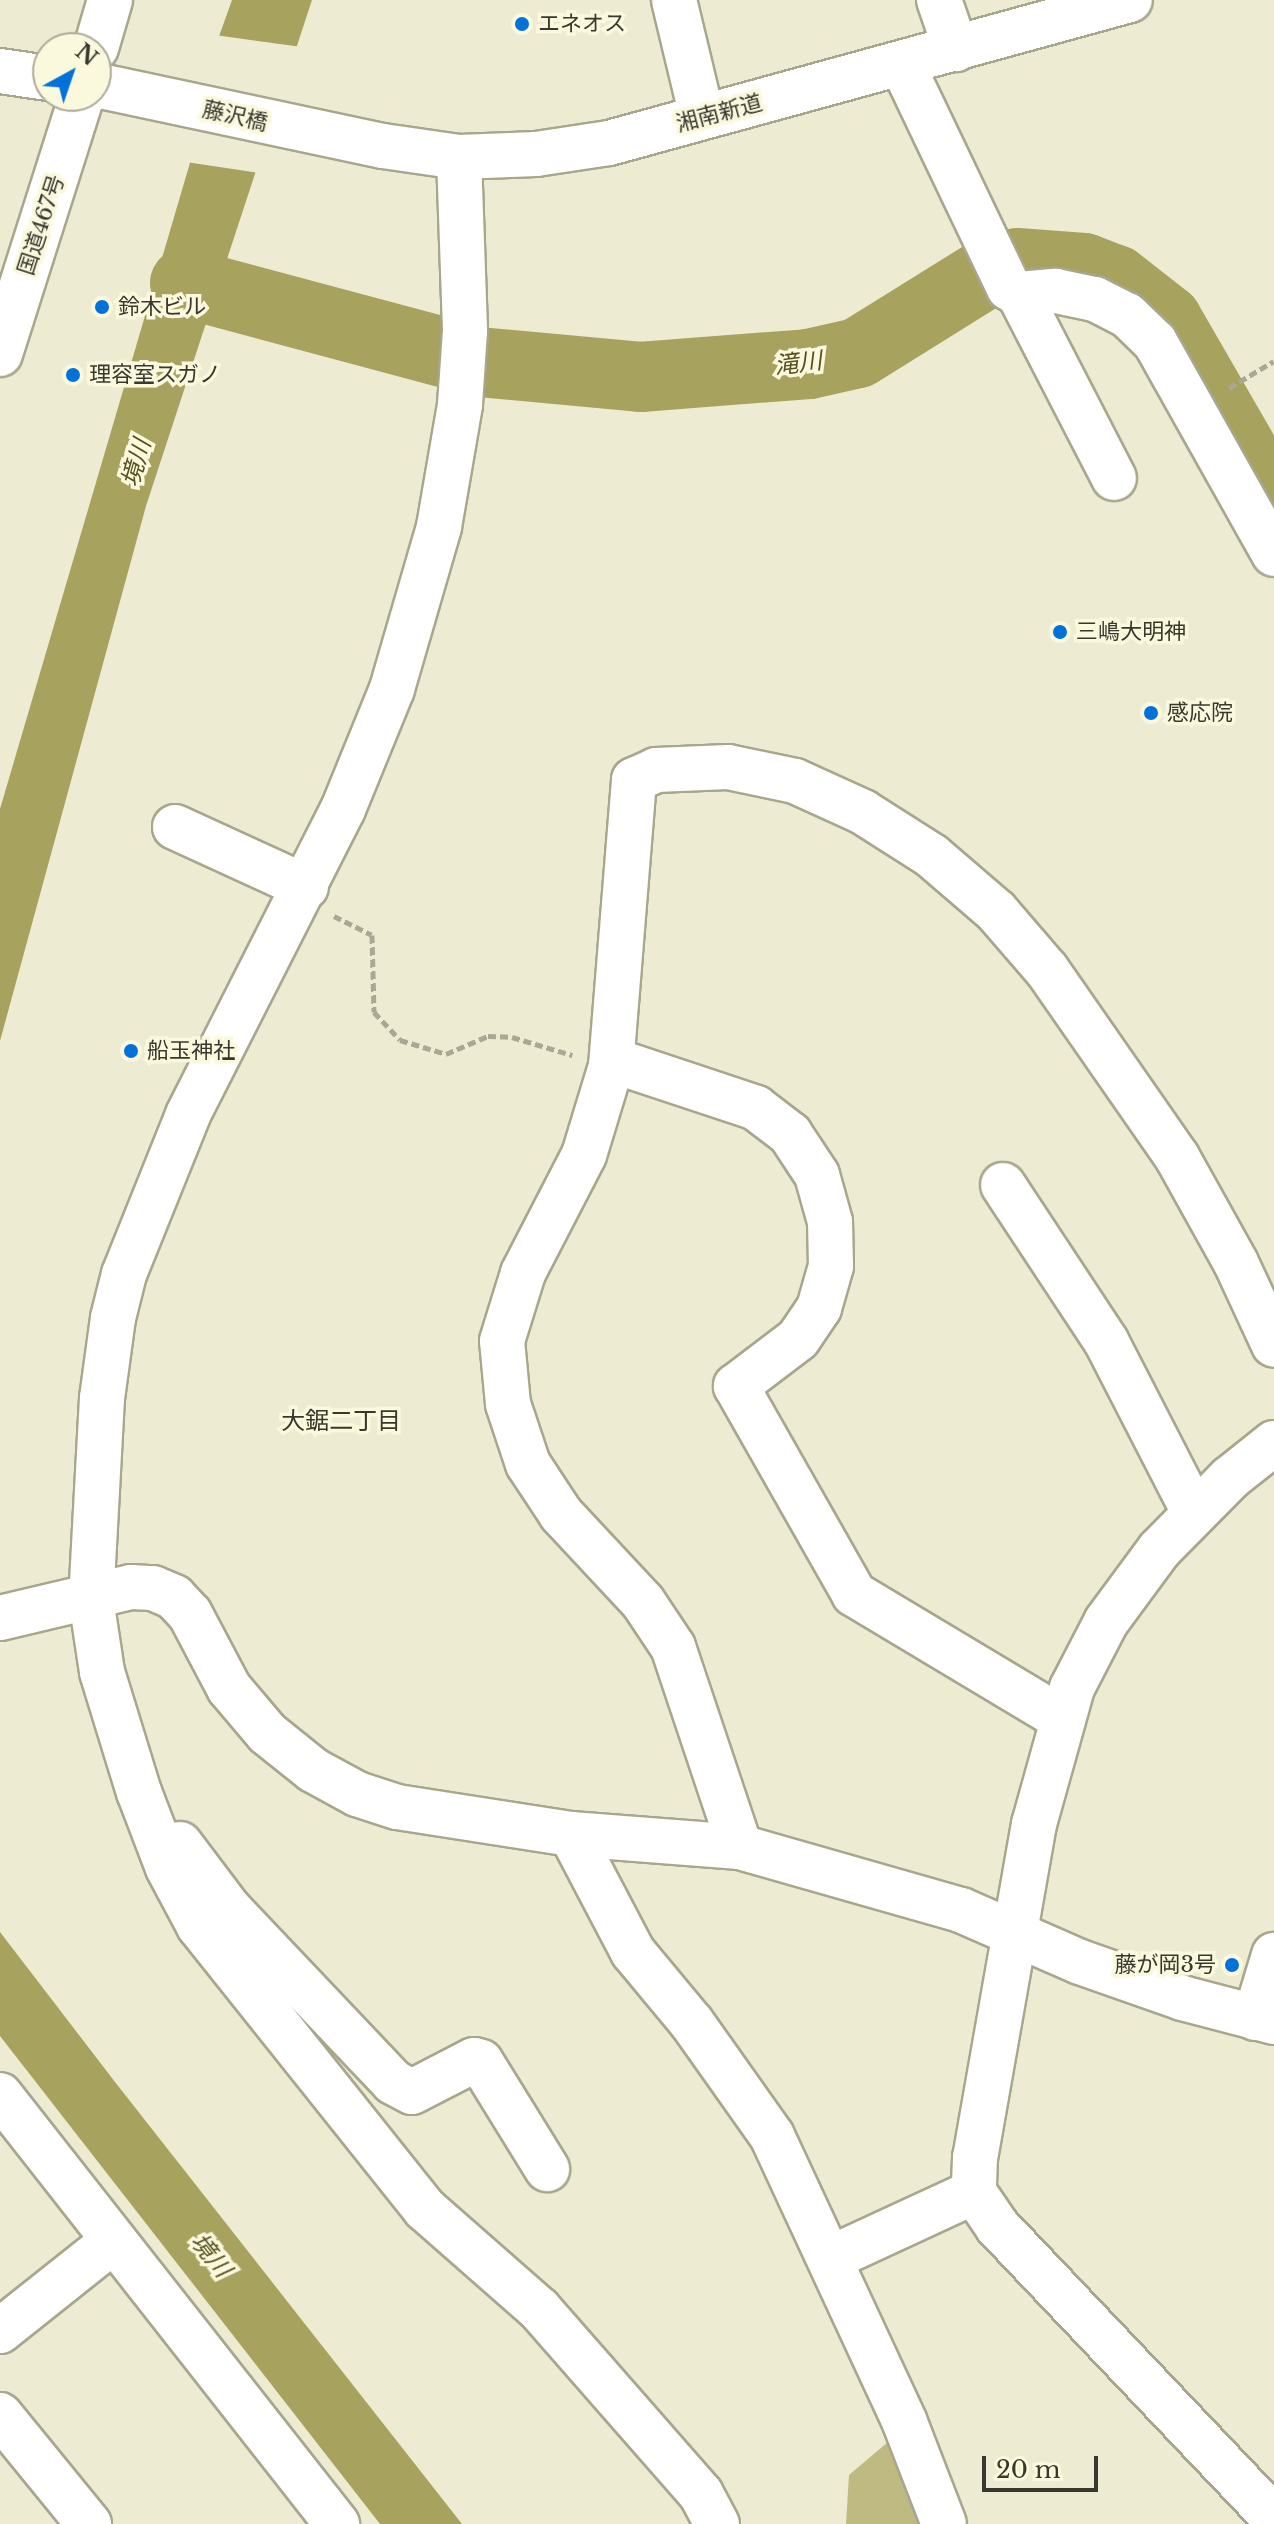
<!DOCTYPE html>
<meta charset="utf-8">
<style>
body{margin:0}
#map{position:relative;width:1274px;height:2524px;overflow:hidden;background:#edebd1;font-family:"Libre Baskerville","Noto Sans JP",serif}
div>[style]{position:absolute}
.green>*{inset:0;background:#bfba81}
.water>*{inset:0;background:#a7a25e}
.pier>*{inset:0;background:#edebd1}
.river>*{height:70px;margin:-35px;padding:0 35px;transform-origin:35px;border-radius:35px;background:#a7a25e}
.path>*{height:5px;margin-top:-2.5px;transform-origin:0;background:repeating-linear-gradient(90deg,#aaa894 0 8px,transparent 0 12px)}
.roads{filter:drop-shadow(2px 0 #a8a68d) drop-shadow(-2px 0 #a8a68d) drop-shadow(0 2px #a8a68d) drop-shadow(0 -2px #a8a68d)}
.minor>*{height:44px;margin:-22px;padding:0 22px;transform-origin:22px;border-radius:22px;background:#fff}
.major>*{height:44px;margin:-22px;padding:0 22px;transform-origin:22px;border-radius:22px;background:#fff}
.highway>*{height:44px;margin:-22px;padding:0 22px;transform-origin:22px;border-radius:22px;background:#fff}
.dots>*{width:22px;height:22px;translate:-50% -50%;box-sizing:border-box;border:4px solid #faf9de;border-radius:50%}
span{translate:-50% -50%;white-space:nowrap;text-align:center;line-height:1.15;-webkit-text-stroke:7px #faf9de;paint-order:stroke}
.poi-label{font-size:22px;color:#39382e}
.left{translate:0 -50%;text-align:left}
.right{translate:-100% -50%;text-align:right}
.street-label{font-size:22px;color:#39382e}
.water-label{font-size:24px;color:#55501d;font-style:italic}
.neighbourhood-label{font-size:24px;color:#39382e}
.north{position:absolute;left:32px;top:32px;width:80px;height:80px;box-sizing:border-box;background:#faf9de;border:2px solid #adac98;border-radius:50%;rotate:40deg;font-size:22px;font-weight:700;line-height:32px;text-align:center;color:#39382e}
.north::after{content:'';display:block;margin:auto;width:28px;height:36px;background:#0272da;clip-path:polygon(50% 0,100% 100%,50% 72%,0 100%)}
.scale{position:absolute;left:982px;top:2456px;width:116px;height:36px;box-sizing:border-box;border:4px solid #39382e;border-top:0;padding-left:10px;font-size:24px;line-height:28px;white-space:nowrap;color:#39382e;-webkit-text-stroke:6px #faf9de;paint-order:stroke}
</style>
<div id="map">
<div class="green">
<i style="clip-path:polygon(888px 2442px,919px 2524px,846px 2524px,849px 2475px)"></i>
</div>
<div class="water">
<i style="clip-path:polygon(232px 0,312px 0,146px 506px,0 1041px,0 809px,202px 122px,208px 67px)"></i>
<i style="clip-path:polygon(0 1932px,115px 2082px,462px 2524px,380px 2524px,0 2036px)"></i>
</div>
<div class="pier">
<i style="clip-path:polygon(215px 35px,302px 47px,259px 173px,186px 162px,198px 121px,204px 66px)"></i>
</div>
<div class="river">
<i style="left:185px;top:283px;width:304px;rotate:15deg"></i>
<i style="left:479px;top:362px;width:162px;rotate:5.3deg"></i>
<i style="left:640px;top:377px;width:169px;rotate:-4.4deg"></i>
<i style="left:809px;top:364px;width:50px;rotate:-12.7deg"></i>
<i style="left:858px;top:353px;width:153px;rotate:-31.9deg"></i>
<i style="left:988px;top:272px;width:30px;rotate:-17deg"></i>
<i style="left:1017px;top:263px;width:67px;rotate:4.3deg"></i>
<i style="left:1084px;top:268px;width:34px;rotate:21deg"></i>
<i style="left:1116px;top:280px;width:65px;rotate:38.1deg"></i>
<i style="left:1167px;top:320px;width:214px;rotate:60deg"></i>
</div>
<div class="path">
<i style="left:1229px;top:388px;width:52px;rotate:-31deg"></i>
<i style="left:334px;top:916px;width:42px;rotate:26.6deg"></i>
<i style="left:372px;top:935px;width:77px;rotate:88.5deg"></i>
<i style="left:374px;top:1012px;width:38px;rotate:47deg"></i>
<i style="left:400px;top:1040px;width:48px;rotate:16.9deg"></i>
<i style="left:446px;top:1054px;width:46px;rotate:-23.2deg"></i>
<i style="left:488px;top:1036px;width:24px;rotate:2deg"></i>
<i style="left:512px;top:1037px;width:63px;rotate:16.7deg"></i>
</div>
<div class="roads">
<div class="minor">
<i style="left:674px;top:0;width:120px;rotate:76.5deg"></i>
<i style="left:939px;top:0;width:52px;rotate:70.9deg"></i>
<i style="left:902px;top:64px;width:248px;rotate:64.5deg"></i>
<i style="left:1009px;top:288px;width:12px;rotate:31deg"></i>
<i style="left:1019px;top:294px;width:37px;rotate:-5deg"></i>
<i style="left:1056px;top:291px;width:40px;rotate:12deg"></i>
<i style="left:1095px;top:299px;width:36px;rotate:27deg"></i>
<i style="left:1127px;top:315px;width:39px;rotate:44deg"></i>
<i style="left:1155px;top:342px;width:243px;rotate:60.7deg"></i>
<i style="left:459px;top:157px;width:174px;rotate:88deg"></i>
<i style="left:465px;top:331px;width:74px;rotate:93.9deg"></i>
<i style="left:460px;top:405px;width:124px;rotate:99.8deg"></i>
<i style="left:439px;top:527px;width:169px;rotate:106.2deg"></i>
<i style="left:392px;top:689px;width:130px;rotate:112.2deg"></i>
<i style="left:343px;top:809px;width:343px;rotate:116.9deg"></i>
<i style="left:188px;top:1115px;width:171px;rotate:111.9deg"></i>
<i style="left:124px;top:1274px;width:45px;rotate:104deg"></i>
<i style="left:113px;top:1318px;width:81px;rotate:97.8deg"></i>
<i style="left:102px;top:1398px;width:201px;rotate:93.1deg"></i>
<i style="left:91px;top:1599px;width:74px;rotate:81.4deg"></i>
<i style="left:102px;top:1672px;width:126px;rotate:72.9deg"></i>
<i style="left:139px;top:1792px;width:81px;rotate:69.1deg"></i>
<i style="left:168px;top:1868px;width:66px;rotate:61.9deg"></i>
<i style="left:199px;top:1926px;width:362px;rotate:51.4deg"></i>
<i style="left:425px;top:2209px;width:152px;rotate:41.3deg"></i>
<i style="left:539px;top:2309px;width:246px;rotate:48.8deg"></i>
<i style="left:701px;top:2494px;width:34px;rotate:62deg"></i>
<i style="left:1019px;top:294px;width:207px;rotate:62.7deg"></i>
<i style="left:175px;top:827px;width:144px;rotate:24.6deg"></i>
<i style="left:612px;top:1060px;width:152px;rotate:18.4deg"></i>
<i style="left:756px;top:1108px;width:43px;rotate:37.4deg"></i>
<i style="left:790px;top:1134px;width:49px;rotate:56.6deg"></i>
<i style="left:817px;top:1175px;width:49px;rotate:74.5deg"></i>
<i style="left:830px;top:1222px;width:44px;rotate:88.7deg"></i>
<i style="left:831px;top:1266px;width:44px;rotate:105.9deg"></i>
<i style="left:819px;top:1308px;width:37px;rotate:124deg"></i>
<i style="left:798px;top:1339px;width:78px;rotate:142.8deg"></i>
<i style="left:736px;top:1386px;width:239px;rotate:60.4deg"></i>
<i style="left:854px;top:1594px;width:241px;rotate:30.9deg"></i>
<i style="left:1003px;top:1185px;width:187px;rotate:56.6deg"></i>
<i style="left:1106px;top:1341px;width:192px;rotate:62.8deg"></i>
<i style="left:1274px;top:1443px;width:56px;rotate:141.5deg"></i>
<i style="left:1230px;top:1478px;width:101px;rotate:134.6deg"></i>
<i style="left:1159px;top:1550px;width:89px;rotate:126.4deg"></i>
<i style="left:1106px;top:1622px;width:74px;rotate:117.3deg"></i>
<i style="left:1072px;top:1688px;width:141px;rotate:105.6deg"></i>
<i style="left:1034px;top:1824px;width:338px;rotate:100deg"></i>
<i style="left:975px;top:2157px;width:35px;rotate:92deg"></i>
<i style="left:974px;top:2192px;width:41px;rotate:55.9deg"></i>
<i style="left:997px;top:2226px;width:402px;rotate:46.5deg"></i>
<i style="left:0;top:1618px;width:135px;rotate:-13.3deg"></i>
<i style="left:131px;top:1587px;width:22px;rotate:3deg"></i>
<i style="left:153px;top:1588px;width:23px;rotate:23deg"></i>
<i style="left:174px;top:1597px;width:23px;rotate:47deg"></i>
<i style="left:190px;top:1614px;width:84px;rotate:62.2deg"></i>
<i style="left:229px;top:1688px;width:59px;rotate:49.8deg"></i>
<i style="left:267px;top:1733px;width:59px;rotate:38.8deg"></i>
<i style="left:313px;top:1770px;width:50px;rotate:28.6deg"></i>
<i style="left:357px;top:1794px;width:42px;rotate:18deg"></i>
<i style="left:397px;top:1807px;width:176px;rotate:8.8deg"></i>
<i style="left:571px;top:1834px;width:169px;rotate:4.4deg"></i>
<i style="left:740px;top:1847px;width:230px;rotate:15.9deg"></i>
<i style="left:961px;top:1910px;width:130px;rotate:23.6deg"></i>
<i style="left:1080px;top:1962px;width:108px;rotate:19.4deg"></i>
<i style="left:1182px;top:1998px;width:95px;rotate:14.6deg"></i>
<i style="left:571px;top:1834px;width:133px;rotate:62.3deg"></i>
<i style="left:633px;top:1952px;width:92px;rotate:50.3deg"></i>
<i style="left:692px;top:2023px;width:138px;rotate:54.7deg"></i>
<i style="left:772px;top:2136px;width:316px;rotate:65.1deg"></i>
<i style="left:905px;top:2423px;width:108px;rotate:68.9deg"></i>
<i style="left:180px;top:1844px;width:81px;rotate:53deg"></i>
<i style="left:229px;top:1909px;width:238px;rotate:46.5deg"></i>
<i style="left:393px;top:2082px;width:21px;rotate:28deg"></i>
<i style="left:412px;top:2092px;width:70px;rotate:-27.3deg"></i>
<i style="left:474px;top:2060px;width:7px;rotate:16deg"></i>
<i style="left:481px;top:2062px;width:126px;rotate:58.3deg"></i>
<i style="left:740px;top:1847px;width:211px;rotate:-108.5deg"></i>
<i style="left:673px;top:1647px;width:54px;rotate:-123.7deg"></i>
<i style="left:643px;top:1602px;width:120px;rotate:-133deg"></i>
<i style="left:561px;top:1514px;width:60px;rotate:-123.4deg"></i>
<i style="left:528px;top:1464px;width:63px;rotate:-108.4deg"></i>
<i style="left:508px;top:1404px;width:63px;rotate:-95.4deg"></i>
<i style="left:502px;top:1341px;width:71px;rotate:-72.8deg"></i>
<i style="left:523px;top:1273px;width:133px;rotate:-62.7deg"></i>
<i style="left:584px;top:1155px;width:93px;rotate:-73.1deg"></i>
<i style="left:611px;top:1066px;width:287px;rotate:-85.4deg"></i>
<i style="left:634px;top:780px;width:24px;rotate:-24deg"></i>
<i style="left:656px;top:770px;width:72px;rotate:-2.4deg"></i>
<i style="left:728px;top:767px;width:68px;rotate:11.8deg"></i>
<i style="left:795px;top:781px;width:75px;rotate:24.5deg"></i>
<i style="left:863px;top:812px;width:82px;rotate:32.5deg"></i>
<i style="left:932px;top:856px;width:84px;rotate:40.7deg"></i>
<i style="left:996px;top:911px;width:78px;rotate:49.2deg"></i>
<i style="left:1047px;top:970px;width:228px;rotate:55.2deg"></i>
<i style="left:1177px;top:1157px;width:121px;rotate:60.9deg"></i>
<i style="left:1236px;top:1263px;width:90px;rotate:65.1deg"></i>
<i style="left:1255px;top:2018px;width:66px;rotate:-73.2deg"></i>
<i style="left:0;top:2095px;width:546px;rotate:51.85deg"></i>
<i style="left:831px;top:2258px;width:157px;rotate:-24.8deg"></i>
<i style="left:0;top:2331px;width:144px;rotate:-38.5deg"></i>
<i style="left:0;top:2415px;width:141px;rotate:50.8deg"></i>
</div>
<div class="major">
<i style="left:0;top:71px;width:49px;rotate:8.3deg"></i>
<i style="left:96px;top:85px;width:293px;rotate:12deg"></i>
<i style="left:383px;top:146px;width:77px;rotate:8.2deg"></i>
<i style="left:459px;top:157px;width:77px;rotate:-2.2deg"></i>
<i style="left:536px;top:154px;width:74px;rotate:-8.6deg"></i>
<i style="left:609px;top:143px;width:540px;rotate:-15.35deg"></i>
</div>
<div class="highway">
<i style="left:96px;top:48px;width:50px;rotate:-73.7deg"></i>
<i style="left:0;top:354px;width:271px;rotate:-72.4deg"></i>
</div>
</div>
<div class="dots">
<i style="left:522px;top:24px;background:#0272da"></i>
<i style="left:102px;top:307px;background:#0272da"></i>
<i style="left:73px;top:375px;background:#0272da"></i>
<i style="left:1060px;top:632px;background:#0272da"></i>
<i style="left:1151px;top:713px;background:#0272da"></i>
<i style="left:131px;top:1051px;background:#0272da"></i>
<i style="left:1232px;top:1965px;background:#0272da"></i>
</div>
<div class="poi-label">
<span class="left" style="left:538px;top:24px">エネオス</span>
<span class="left" style="left:118px;top:307px">鈴木ビル</span>
<span class="left" style="left:89px;top:375px">理容室スガノ</span>
<span class="left" style="left:1076px;top:632px">三嶋大明神</span>
<span class="left" style="left:1167px;top:713px">感応院</span>
<span class="left" style="left:147px;top:1051px">船玉神社</span>
<span class="right" style="left:1216px;top:1965px">藤が岡3号</span>
</div>
<div class="street-label">
<span style="left:719px;top:113px;rotate:-15deg">湘南新道</span>
<span style="left:235px;top:116px;rotate:13deg">藤沢橋</span>
<span style="left:41px;top:225px;rotate:-72deg">国道467号</span>
</div>
<div class="water-label">
<span style="left:798px;top:363px;rotate:-7deg">滝川</span>
<span style="left:136px;top:463px;rotate:-74deg">境川</span>
<span style="left:211px;top:2255px;rotate:51deg">境川</span>
</div>
<div class="neighbourhood-label">
<span style="left:341px;top:1421px">大鋸二丁目</span>
</div>
<div class="north">N</div>
<div class="scale">20 m</div>
</div>
